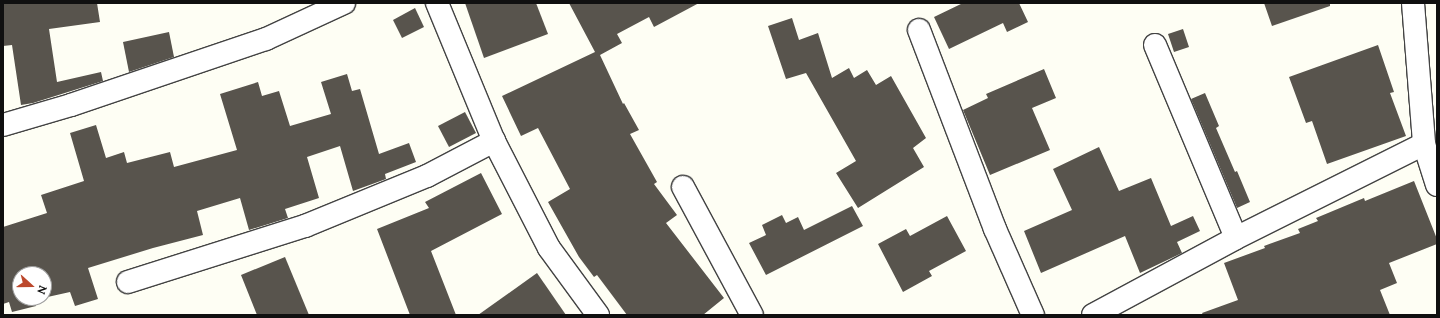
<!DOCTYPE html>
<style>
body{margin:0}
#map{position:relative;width:1440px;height:318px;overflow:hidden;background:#fefef4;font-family:Lora,serif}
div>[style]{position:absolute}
.building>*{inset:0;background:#58544d}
.roads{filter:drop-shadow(1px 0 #434343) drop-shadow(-1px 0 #434343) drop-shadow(0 1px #434343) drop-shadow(0 -1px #434343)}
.minor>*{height:22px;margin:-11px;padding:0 11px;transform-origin:11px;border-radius:11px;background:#fff}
span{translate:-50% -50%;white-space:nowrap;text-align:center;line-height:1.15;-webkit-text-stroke:4px #fff;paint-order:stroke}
.frame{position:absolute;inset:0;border:4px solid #101010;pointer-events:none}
.north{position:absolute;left:12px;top:266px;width:40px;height:40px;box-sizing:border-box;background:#fff;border:1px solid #9f9f9f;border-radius:50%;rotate:111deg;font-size:11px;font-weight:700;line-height:16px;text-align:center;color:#101010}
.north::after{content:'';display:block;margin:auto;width:14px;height:18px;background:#bc482c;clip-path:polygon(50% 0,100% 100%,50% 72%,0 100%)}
</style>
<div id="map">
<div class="building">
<i style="clip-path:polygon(3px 3px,97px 3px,100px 22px,49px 29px,57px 82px,101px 72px,103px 81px,33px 103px,21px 105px,12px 45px,3px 46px)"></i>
<i style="clip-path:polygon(465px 3px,536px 3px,548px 34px,484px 58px)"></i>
<i style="clip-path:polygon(569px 3px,699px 3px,654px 27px,649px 17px,617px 34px,622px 43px,600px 55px,623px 104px,624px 103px,639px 130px,630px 134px,657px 182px,654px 184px,677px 215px,666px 223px,724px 298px,703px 315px,627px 315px,597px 275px,594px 277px,579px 257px,548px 202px,570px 189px,538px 128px,521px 136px,502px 96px,595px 52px)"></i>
<i style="clip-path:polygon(963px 3px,1019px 3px,1028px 22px,1007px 32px,1003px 23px,949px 49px,934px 17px)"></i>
<i style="clip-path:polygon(1264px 3px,1330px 3px,1330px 6px,1272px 26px)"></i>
<i style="clip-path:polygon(415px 8px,424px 27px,402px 38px,393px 20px)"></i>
<i style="clip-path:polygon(792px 18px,799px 40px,818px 33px,832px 78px,849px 68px,854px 78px,867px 70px,876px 85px,891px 76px,926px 138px,913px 148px,924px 167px,858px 208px,836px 173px,856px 161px,806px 73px,786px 79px,768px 26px)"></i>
<i style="clip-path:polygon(1183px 29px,1189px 47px,1174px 52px,1168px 34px)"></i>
<i style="clip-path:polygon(169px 32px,174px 57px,129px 72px,123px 42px)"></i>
<i style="clip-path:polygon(1378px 45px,1394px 92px,1390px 93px,1406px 136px,1327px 164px,1312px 121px,1306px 123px,1289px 77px)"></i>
<i style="clip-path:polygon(1044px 69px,1056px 98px,1032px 108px,1050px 150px,990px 175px,963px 110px,988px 98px,986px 94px)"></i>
<i style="clip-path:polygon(evenodd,347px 74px,352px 91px,360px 89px,379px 154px,409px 143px,416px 162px,385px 174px,386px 179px,353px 191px,340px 146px,307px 157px,319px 198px,285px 209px,288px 218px,249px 230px,240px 198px,197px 211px,203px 235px,153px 248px,88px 268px,98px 299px,75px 306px,70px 292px,34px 300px,36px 306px,12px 312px,9px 302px,3px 304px,3px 227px,47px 213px,41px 195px,84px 181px,70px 133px,96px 125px,106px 158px,124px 152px,127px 163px,170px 152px,174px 167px,237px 150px,220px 94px,258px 82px,262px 96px,279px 91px,290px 126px,331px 114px,321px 82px,347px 74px,20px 274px,44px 274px,44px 298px,20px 298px,20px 274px)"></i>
<i style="clip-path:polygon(1205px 93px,1219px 126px,1216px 128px,1235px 172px,1237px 171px,1250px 202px,1237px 208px,1191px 99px)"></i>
<i style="clip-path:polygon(465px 112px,476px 133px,449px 147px,438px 126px)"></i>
<i style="clip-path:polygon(1099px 147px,1119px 191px,1151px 178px,1171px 226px,1193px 216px,1200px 231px,1177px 242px,1182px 253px,1140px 273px,1125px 236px,1041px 273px,1024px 231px,1072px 210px,1053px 169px)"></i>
<i style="clip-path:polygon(481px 173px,502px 214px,431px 251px,456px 315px,410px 315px,377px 229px,429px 208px,425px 202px)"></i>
<i style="clip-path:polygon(1414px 181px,1437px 239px,1437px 244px,1389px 263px,1397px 283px,1380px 290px,1390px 315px,1203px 315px,1202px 313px,1238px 300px,1224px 263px,1265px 248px,1264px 246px,1300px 233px,1298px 229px,1318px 221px,1316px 218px,1364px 198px,1365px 201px)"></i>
<i style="clip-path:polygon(852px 206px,863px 226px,766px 275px,749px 243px,766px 235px,762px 225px,782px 215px,786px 223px,798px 217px,804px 230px)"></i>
<i style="clip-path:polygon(947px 216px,966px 251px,929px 271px,932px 276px,903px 292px,878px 244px,906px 229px,910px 236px)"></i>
<i style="clip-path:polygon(285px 257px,309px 315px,257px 315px,241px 275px)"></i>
<i style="clip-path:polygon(537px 273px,566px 315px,478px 315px)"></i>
</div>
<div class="roads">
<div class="minor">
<i style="left:437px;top:3px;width:149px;rotate:67.6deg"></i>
<i style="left:494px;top:141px;width:120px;rotate:62.8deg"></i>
<i style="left:549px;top:248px;width:83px;rotate:53.8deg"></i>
<i style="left:1413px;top:3px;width:141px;rotate:85.5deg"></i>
<i style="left:1424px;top:144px;width:43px;rotate:72.4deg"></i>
<i style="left:919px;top:30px;width:213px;rotate:69.1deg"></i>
<i style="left:995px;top:229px;width:94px;rotate:66.2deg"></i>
<i style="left:1155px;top:45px;width:209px;rotate:67.2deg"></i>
<i style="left:3px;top:125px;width:71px;rotate:-16.4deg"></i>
<i style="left:71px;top:105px;width:206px;rotate:-18.7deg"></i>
<i style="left:266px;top:39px;width:86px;rotate:-24.8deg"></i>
<i style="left:683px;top:187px;width:145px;rotate:61.7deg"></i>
<i style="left:128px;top:282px;width:186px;rotate:-17.6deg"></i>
<i style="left:305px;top:226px;width:132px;rotate:-22.3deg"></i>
<i style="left:427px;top:176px;width:76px;rotate:-27.6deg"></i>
<i style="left:1093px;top:315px;width:162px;rotate:-28.3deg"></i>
<i style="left:1236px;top:238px;width:210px;rotate:-26.6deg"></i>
</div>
</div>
<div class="frame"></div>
<div class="north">N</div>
</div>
